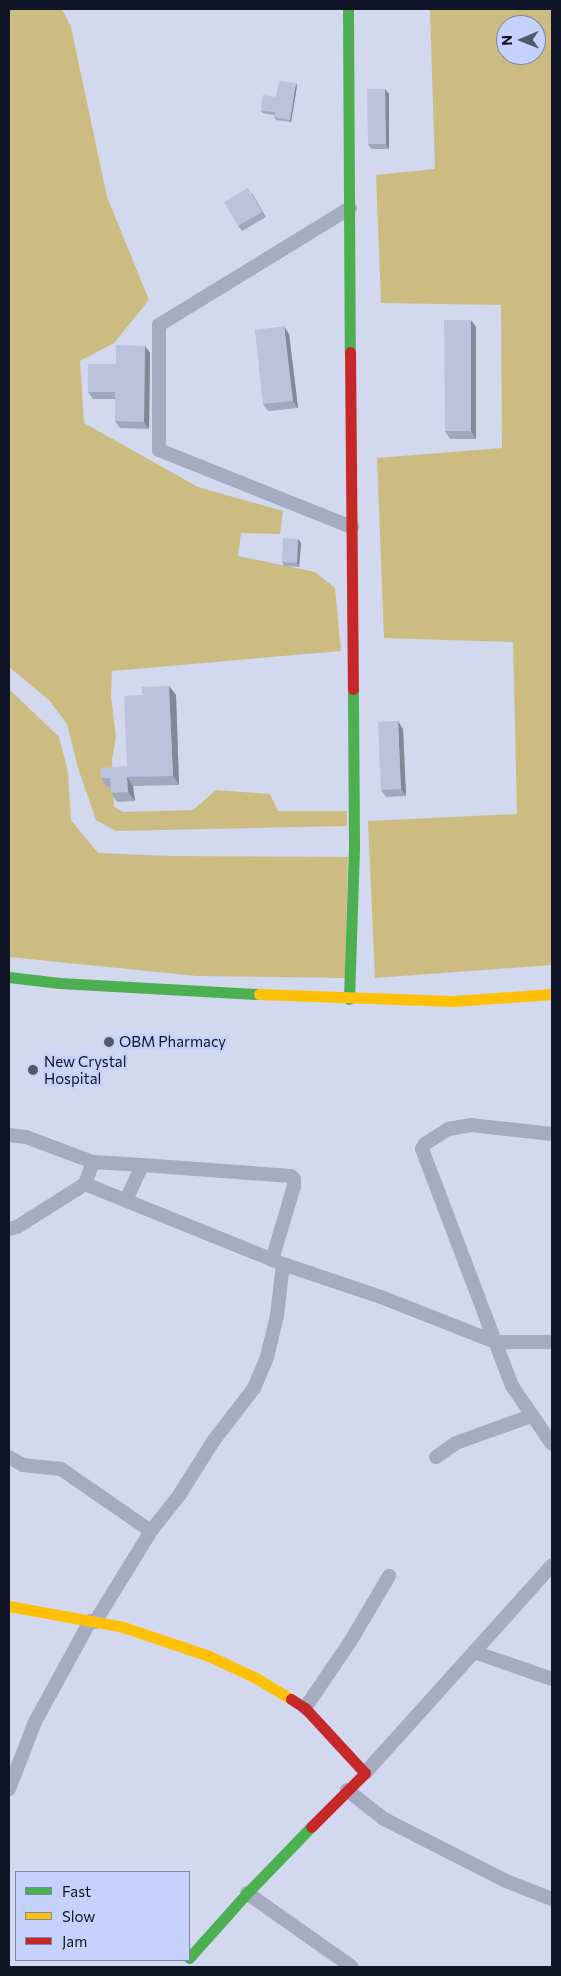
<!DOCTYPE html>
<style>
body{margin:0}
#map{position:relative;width:561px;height:1976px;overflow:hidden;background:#d2d8ee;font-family:Commissioner,sans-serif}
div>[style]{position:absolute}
.green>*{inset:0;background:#ccbc82}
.street>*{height:14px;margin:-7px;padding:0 7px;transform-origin:7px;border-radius:7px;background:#a5abc0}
.fast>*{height:11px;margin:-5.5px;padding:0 5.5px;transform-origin:5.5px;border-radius:5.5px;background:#4caf50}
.slow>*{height:11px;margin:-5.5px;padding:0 5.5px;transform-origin:5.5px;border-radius:5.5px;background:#ffc107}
.jam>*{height:11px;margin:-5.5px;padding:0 5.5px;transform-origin:5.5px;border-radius:5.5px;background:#c62828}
.wall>*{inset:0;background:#a1a7bc}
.shaded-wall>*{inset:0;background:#838899}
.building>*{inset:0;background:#bbc2db}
.dots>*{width:14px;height:14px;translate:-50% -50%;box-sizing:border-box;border:2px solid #c5d2fb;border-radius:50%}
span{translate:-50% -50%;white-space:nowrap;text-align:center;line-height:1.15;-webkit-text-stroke:5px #c5d2fb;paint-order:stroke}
.poi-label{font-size:15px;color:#0f1426}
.left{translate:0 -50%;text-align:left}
.frame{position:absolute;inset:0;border:10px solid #0f1426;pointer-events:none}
.legend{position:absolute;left:15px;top:1871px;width:175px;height:90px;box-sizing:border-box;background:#c5d2fb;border:1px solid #7c86a6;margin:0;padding:6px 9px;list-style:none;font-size:15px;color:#0f1426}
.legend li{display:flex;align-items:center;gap:10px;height:25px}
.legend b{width:25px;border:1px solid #7c86a6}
.north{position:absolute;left:496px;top:15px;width:50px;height:50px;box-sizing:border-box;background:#c5d2fb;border:1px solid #7c86a6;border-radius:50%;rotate:269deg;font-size:14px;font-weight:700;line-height:20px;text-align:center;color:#0f1426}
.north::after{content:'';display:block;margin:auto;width:18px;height:22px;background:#53596c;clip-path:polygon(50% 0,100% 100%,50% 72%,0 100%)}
</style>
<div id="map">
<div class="green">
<i style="clip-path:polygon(9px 9px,62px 9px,71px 27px,107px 197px,149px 300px,114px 343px,80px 361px,84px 423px,198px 487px,283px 511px,280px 534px,241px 533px,238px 556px,315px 572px,335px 588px,341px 651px,112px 671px,111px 695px,116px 737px,112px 760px,114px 807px,123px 812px,193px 810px,216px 790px,270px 794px,278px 811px,347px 811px,347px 826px,116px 831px,96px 820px,78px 768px,67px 724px,49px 700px,9px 667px)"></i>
<i style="clip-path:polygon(evenodd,430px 9px,552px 9px,552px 965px,375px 978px,368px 821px,517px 814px,513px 642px,384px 638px,377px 458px,502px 448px,501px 305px,381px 303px,376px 175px,435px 169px,430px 9px,506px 25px,536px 25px,536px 55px,506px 55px,506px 25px)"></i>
<i style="clip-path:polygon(9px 689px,59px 737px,68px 772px,71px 820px,98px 853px,171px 856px,348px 857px,345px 978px,197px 976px,9px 957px)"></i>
</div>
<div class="street">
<i style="left:350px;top:208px;width:224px;rotate:148.5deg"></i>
<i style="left:159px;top:325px;width:125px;rotate:90deg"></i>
<i style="left:159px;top:450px;width:208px;rotate:21.8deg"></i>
<i style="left:552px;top:1134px;width:81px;rotate:-173.7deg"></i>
<i style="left:471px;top:1125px;width:23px;rotate:170deg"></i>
<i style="left:448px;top:1129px;width:27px;rotate:147deg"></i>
<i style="left:425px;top:1144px;width:6px;rotate:121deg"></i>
<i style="left:422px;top:1149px;width:254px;rotate:69.2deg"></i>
<i style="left:512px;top:1386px;width:70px;rotate:55.4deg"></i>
<i style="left:9px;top:1135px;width:17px;rotate:7deg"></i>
<i style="left:26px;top:1137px;width:72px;rotate:20.5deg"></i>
<i style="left:93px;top:1162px;width:23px;rotate:110deg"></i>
<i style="left:85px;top:1184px;width:214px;rotate:22deg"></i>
<i style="left:283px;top:1264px;width:103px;rotate:18.6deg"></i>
<i style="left:381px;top:1297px;width:123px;rotate:21.5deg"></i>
<i style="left:495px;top:1342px;width:57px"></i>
<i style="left:93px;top:1162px;width:49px;rotate:3.5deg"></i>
<i style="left:126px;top:1200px;width:38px;rotate:-65deg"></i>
<i style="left:142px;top:1165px;width:149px;rotate:4.2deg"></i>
<i style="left:291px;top:1176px;width:4px;rotate:45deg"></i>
<i style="left:294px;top:1179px;width:7px;rotate:90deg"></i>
<i style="left:294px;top:1186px;width:77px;rotate:106.6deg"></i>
<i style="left:9px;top:1229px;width:8px;rotate:-14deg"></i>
<i style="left:17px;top:1227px;width:80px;rotate:-32.3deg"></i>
<i style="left:9px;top:1457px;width:16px;rotate:30deg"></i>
<i style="left:23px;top:1465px;width:38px;rotate:6deg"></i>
<i style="left:61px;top:1469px;width:109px;rotate:34.6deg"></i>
<i style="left:436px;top:1457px;width:24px;rotate:-35deg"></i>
<i style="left:456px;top:1443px;width:80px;rotate:-19.8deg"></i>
<i style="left:95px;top:1622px;width:107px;rotate:-58.4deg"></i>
<i style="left:151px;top:1531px;width:47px;rotate:-51.9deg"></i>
<i style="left:180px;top:1494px;width:64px;rotate:-57.8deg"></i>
<i style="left:214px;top:1440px;width:66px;rotate:-52.4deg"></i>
<i style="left:254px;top:1388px;width:34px;rotate:-67deg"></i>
<i style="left:267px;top:1357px;width:42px;rotate:-76.3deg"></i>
<i style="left:277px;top:1316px;width:52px;rotate:-83.4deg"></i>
<i style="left:474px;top:1652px;width:83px;rotate:19.1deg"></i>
<i style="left:305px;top:1708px;width:80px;rotate:-55.7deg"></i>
<i style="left:350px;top:1642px;width:77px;rotate:-59.4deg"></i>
<i style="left:365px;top:1773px;width:280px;rotate:-48deg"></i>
<i style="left:9px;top:1789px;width:72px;rotate:-68.8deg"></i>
<i style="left:35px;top:1722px;width:115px;rotate:-61.4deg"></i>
<i style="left:347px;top:1790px;width:47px;rotate:38.1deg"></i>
<i style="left:384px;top:1819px;width:137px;rotate:26.9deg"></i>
<i style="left:506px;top:1881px;width:49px;rotate:21.4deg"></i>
<i style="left:247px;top:1893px;width:128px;rotate:35.2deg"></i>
</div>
<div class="fast">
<i style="left:348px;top:9px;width:343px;rotate:89.7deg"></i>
<i style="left:9px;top:977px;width:51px;rotate:6.7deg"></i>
<i style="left:60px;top:983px;width:199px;rotate:3.2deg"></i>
<i style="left:349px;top:999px;width:154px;rotate:-88.1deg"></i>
<i style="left:354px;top:845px;width:156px;rotate:-90.4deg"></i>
<i style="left:189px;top:1958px;width:87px;rotate:-48.3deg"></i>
<i style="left:247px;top:1893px;width:92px;rotate:-45.9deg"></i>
</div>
<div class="slow">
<i style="left:259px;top:994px;width:194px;rotate:2.1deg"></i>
<i style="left:453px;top:1001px;width:99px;rotate:-4deg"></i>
<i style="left:9px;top:1606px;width:116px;rotate:10.4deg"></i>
<i style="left:123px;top:1627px;width:91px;rotate:18.6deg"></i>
<i style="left:209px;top:1656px;width:52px;rotate:25.1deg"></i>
<i style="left:256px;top:1678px;width:41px;rotate:31deg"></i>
</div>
<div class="jam">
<i style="left:350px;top:352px;width:337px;rotate:89.5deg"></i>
<i style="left:291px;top:1699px;width:17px;rotate:33deg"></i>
<i style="left:305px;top:1708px;width:88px;rotate:47.3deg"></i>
<i style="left:365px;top:1773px;width:76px;rotate:135deg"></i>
</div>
<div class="wall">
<i style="clip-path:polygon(297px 86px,291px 122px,276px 120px,274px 117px,274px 115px,263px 113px,261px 111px,276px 97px)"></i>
<i style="clip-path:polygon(389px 94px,389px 149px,371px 149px,368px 144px)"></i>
<i style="clip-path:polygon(252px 193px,266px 217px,242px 231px,238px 226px)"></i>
<i style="clip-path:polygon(476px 327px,476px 439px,450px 439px,445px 431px)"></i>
<i style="clip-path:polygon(289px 334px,298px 408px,268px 411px,263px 404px)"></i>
<i style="clip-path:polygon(145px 346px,150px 353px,149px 429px,120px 428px,115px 421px,115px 399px,93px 399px,88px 392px,116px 364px)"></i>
<i style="clip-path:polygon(298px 539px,301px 543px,299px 567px,284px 566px,282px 562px)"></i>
<i style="clip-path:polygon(169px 686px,176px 695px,179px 785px,133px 786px,135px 801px,117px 802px,111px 793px,110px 787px,107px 787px,101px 778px,127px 766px,142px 695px)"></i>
<i style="clip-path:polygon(403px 729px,406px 796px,386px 797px,381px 790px)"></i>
</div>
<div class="shaded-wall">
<i style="clip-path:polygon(296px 83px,297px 86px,291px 122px,290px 120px)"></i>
<i style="clip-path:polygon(385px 89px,389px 94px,389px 149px,386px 144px)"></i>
<i style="clip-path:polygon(471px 320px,476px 327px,476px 439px,471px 431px)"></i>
<i style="clip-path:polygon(284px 326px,289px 334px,298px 408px,293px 401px)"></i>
<i style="clip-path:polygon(145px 346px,150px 353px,149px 429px,144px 422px)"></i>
<i style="clip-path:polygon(298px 539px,301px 543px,299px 567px,297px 563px)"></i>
<i style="clip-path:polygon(169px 686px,176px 695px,179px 785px,173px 776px)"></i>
<i style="clip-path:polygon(398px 721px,403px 729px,406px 796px,401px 789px)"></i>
<i style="clip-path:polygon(127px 777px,133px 786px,135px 801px,128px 792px)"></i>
</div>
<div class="building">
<i style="clip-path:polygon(279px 81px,296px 83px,290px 120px,274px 117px,275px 112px,261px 111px,263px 95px,276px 97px)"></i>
<i style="clip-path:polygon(367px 89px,385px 89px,386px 144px,368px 144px)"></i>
<i style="clip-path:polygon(248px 188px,262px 212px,238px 226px,224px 202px)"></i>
<i style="clip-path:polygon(444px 320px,471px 320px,471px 431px,445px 431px)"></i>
<i style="clip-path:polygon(284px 326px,293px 401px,263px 404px,255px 330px)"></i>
<i style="clip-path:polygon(116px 345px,145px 346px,144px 422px,115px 421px,115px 392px,88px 392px,88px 364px,116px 364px)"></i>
<i style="clip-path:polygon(283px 538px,298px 539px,297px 563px,282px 562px)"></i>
<i style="clip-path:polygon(169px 686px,173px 776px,127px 777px,128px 792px,111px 793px,110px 778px,101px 778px,100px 768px,127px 766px,124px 696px,142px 695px,142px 687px)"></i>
<i style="clip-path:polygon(398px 721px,401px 789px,381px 790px,378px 722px)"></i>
</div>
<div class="dots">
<i style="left:109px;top:1042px;background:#53596c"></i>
<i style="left:33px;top:1070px;background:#53596c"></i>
</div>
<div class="poi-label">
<span class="left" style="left:119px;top:1042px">OBM Pharmacy</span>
<span class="left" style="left:44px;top:1070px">New Crystal<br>Hospital</span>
</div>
<div class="frame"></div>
<ul class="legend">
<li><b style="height:6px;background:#4caf50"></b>Fast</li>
<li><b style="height:6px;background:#ffc107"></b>Slow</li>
<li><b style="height:6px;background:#c62828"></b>Jam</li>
</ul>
<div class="north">N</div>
</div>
